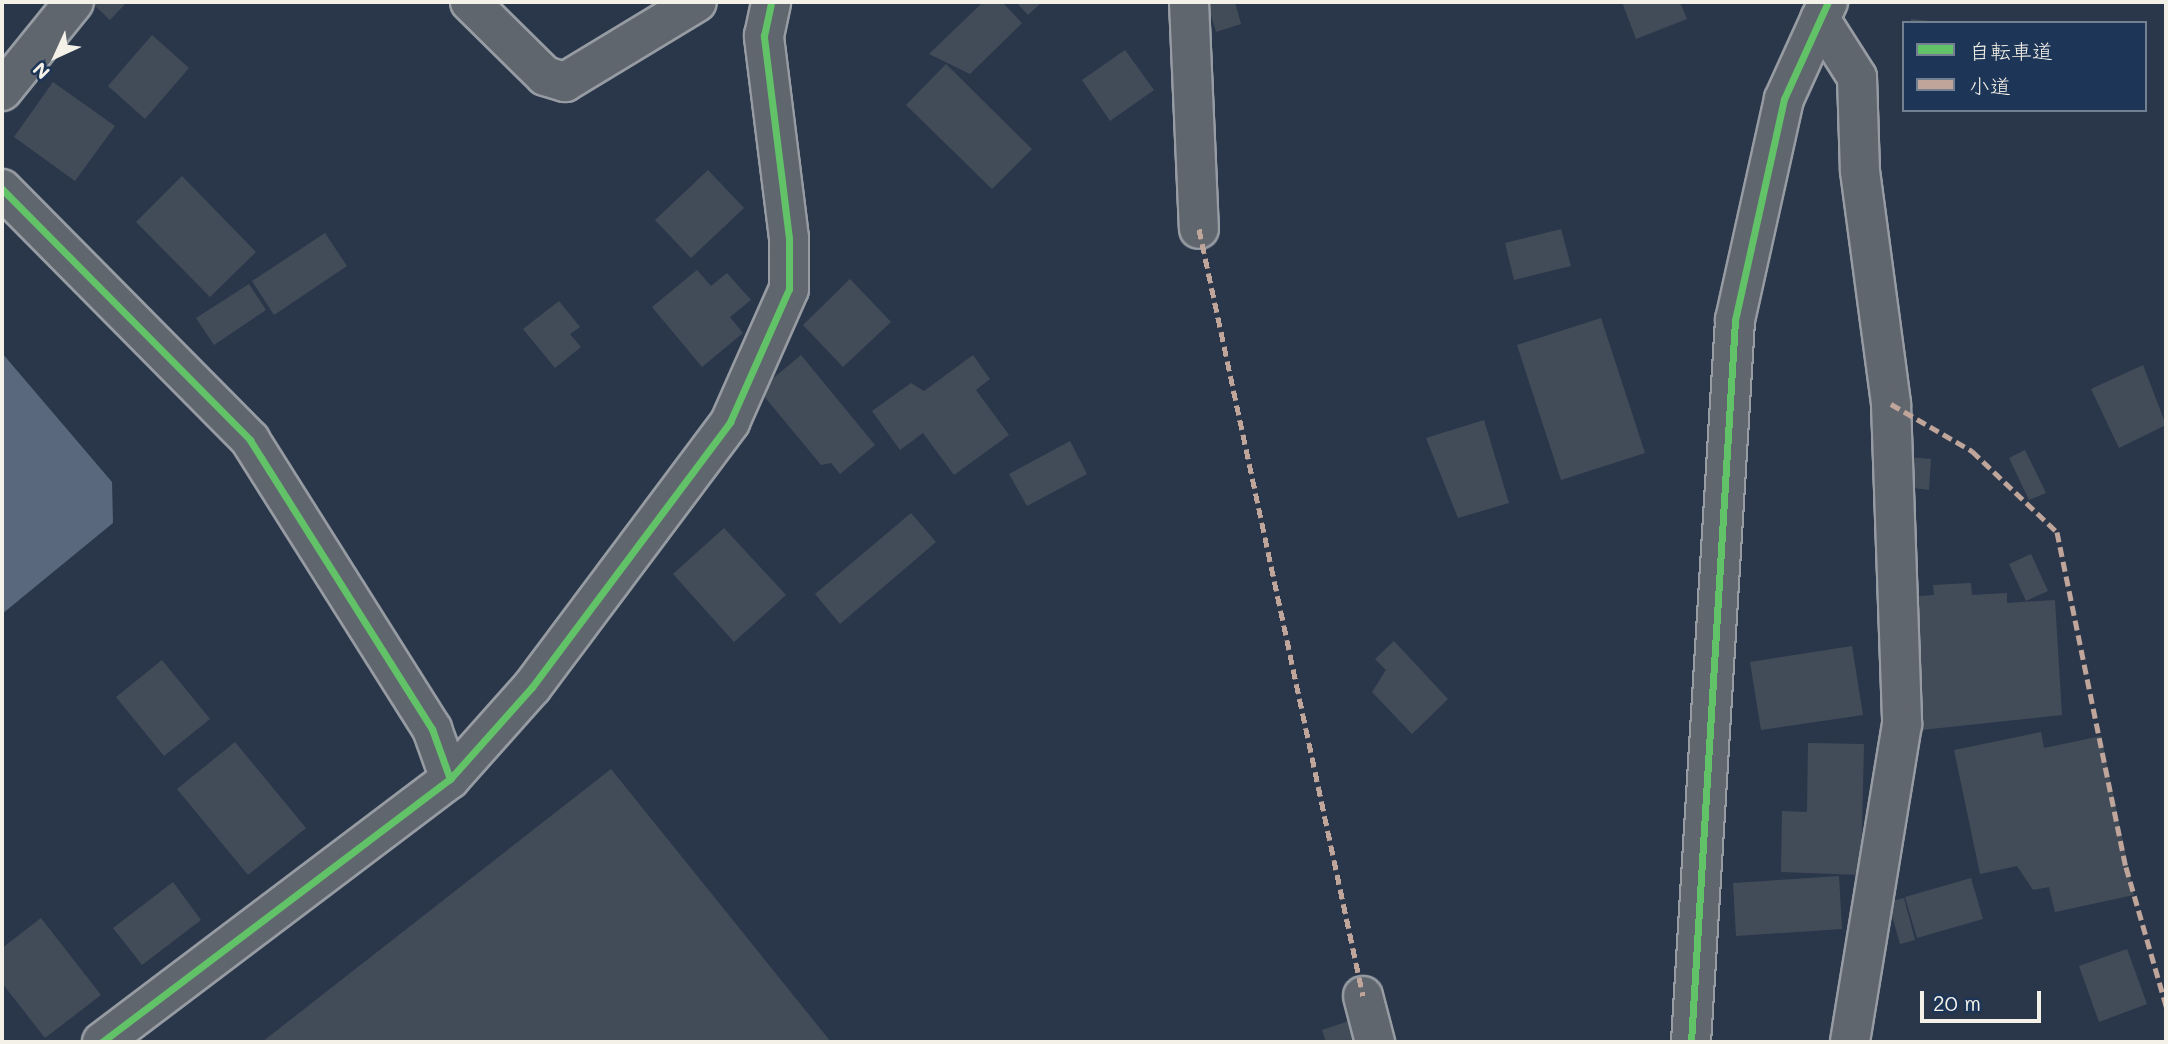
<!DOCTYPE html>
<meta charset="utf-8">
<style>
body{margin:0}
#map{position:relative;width:2168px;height:1044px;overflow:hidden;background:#2a374a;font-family:Mali,"Klee One",sans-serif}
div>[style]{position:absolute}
.water>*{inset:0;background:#59687d}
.building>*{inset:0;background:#424c59}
.roads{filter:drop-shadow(2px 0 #979ca3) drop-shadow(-2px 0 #979ca3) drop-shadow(0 2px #979ca3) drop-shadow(0 -2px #979ca3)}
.minor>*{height:38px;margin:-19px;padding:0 19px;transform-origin:19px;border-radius:19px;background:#60666e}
.quiet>*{height:5px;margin-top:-2.5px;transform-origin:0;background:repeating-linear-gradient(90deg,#c0a59a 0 10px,transparent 0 15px)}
.cycleway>*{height:7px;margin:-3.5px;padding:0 3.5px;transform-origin:3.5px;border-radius:3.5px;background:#61c268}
span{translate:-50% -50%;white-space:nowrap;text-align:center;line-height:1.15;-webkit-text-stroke:5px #1d3557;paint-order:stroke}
.frame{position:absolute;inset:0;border:4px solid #f4f1e8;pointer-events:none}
.legend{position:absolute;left:1902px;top:21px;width:245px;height:91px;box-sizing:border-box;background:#1d3557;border:2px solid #738091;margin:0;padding:9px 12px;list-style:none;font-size:21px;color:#f4f1e8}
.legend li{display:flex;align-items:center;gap:14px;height:35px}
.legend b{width:35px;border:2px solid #738091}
.north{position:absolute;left:21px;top:21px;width:70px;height:70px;-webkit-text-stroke:5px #1d3557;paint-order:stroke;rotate:225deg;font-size:19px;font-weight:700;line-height:28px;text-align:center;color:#f4f1e8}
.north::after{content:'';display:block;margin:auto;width:24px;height:32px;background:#f4f1e8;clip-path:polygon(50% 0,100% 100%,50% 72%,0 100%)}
.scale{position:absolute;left:1920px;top:991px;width:121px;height:32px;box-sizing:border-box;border:4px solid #f4f1e8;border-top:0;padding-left:9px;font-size:21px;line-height:24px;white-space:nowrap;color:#f4f1e8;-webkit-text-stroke:5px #1d3557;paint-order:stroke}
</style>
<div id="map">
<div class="water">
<i style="clip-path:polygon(2px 353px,112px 482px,113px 523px,2px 614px)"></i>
</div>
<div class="building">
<i style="clip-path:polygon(91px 2px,127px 2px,110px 20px)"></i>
<i style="clip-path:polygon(983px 2px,1002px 2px,1022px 23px,970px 74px,929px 54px)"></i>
<i style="clip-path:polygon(1016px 2px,1042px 2px,1028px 15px)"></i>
<i style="clip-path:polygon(1207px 2px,1235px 2px,1241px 24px,1216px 32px)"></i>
<i style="clip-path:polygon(1622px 2px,1680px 2px,1687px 19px,1636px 39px)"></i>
<i style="clip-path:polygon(1911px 19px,1930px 21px,1930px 23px,1911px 23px)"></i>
<i style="clip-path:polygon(152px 35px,189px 68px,145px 119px,108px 86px)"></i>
<i style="clip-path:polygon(1125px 50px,1154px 90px,1110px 121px,1082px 80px)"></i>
<i style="clip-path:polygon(946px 64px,1032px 149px,992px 189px,906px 105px)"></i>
<i style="clip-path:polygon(53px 82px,115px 126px,75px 181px,14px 137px)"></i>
<i style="clip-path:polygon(708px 170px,744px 208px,691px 258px,655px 220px)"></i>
<i style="clip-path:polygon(182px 176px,256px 252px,210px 297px,136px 222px)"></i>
<i style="clip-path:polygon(1561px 229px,1571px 266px,1514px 280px,1505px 243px)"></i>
<i style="clip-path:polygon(325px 233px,347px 266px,274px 315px,252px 281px)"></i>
<i style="clip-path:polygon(697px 270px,711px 286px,727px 273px,751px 300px,730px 317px,743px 333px,702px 367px,652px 307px)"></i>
<i style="clip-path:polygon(850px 279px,891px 322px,843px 367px,803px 325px)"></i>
<i style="clip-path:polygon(249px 284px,266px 310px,214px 345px,196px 318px)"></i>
<i style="clip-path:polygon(559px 301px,580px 327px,570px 334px,581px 347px,555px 368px,523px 329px)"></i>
<i style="clip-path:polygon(1601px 318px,1645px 453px,1561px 480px,1517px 345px)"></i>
<i style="clip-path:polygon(801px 355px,875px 445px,840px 474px,831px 463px,821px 465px,759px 390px)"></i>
<i style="clip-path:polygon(973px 355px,990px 379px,976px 390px,1009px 435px,954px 475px,923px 433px,900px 450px,872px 411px,911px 383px,924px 391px)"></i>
<i style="clip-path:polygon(2143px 365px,2166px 425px,2119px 448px,2091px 389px)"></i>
<i style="clip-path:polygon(1484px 420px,1509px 503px,1458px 518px,1426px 438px)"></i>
<i style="clip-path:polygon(1070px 441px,1087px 474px,1027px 506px,1009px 474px)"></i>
<i style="clip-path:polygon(2025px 450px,2046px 493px,2029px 500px,2009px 458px)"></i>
<i style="clip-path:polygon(1909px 457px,1931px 459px,1929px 490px,1906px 487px)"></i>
<i style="clip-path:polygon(911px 513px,936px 542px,840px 624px,815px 594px)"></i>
<i style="clip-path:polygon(724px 528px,786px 595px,734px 642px,673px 574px)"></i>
<i style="clip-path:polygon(2031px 554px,2048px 591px,2026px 601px,2009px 564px)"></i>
<i style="clip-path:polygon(1971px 583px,1972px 595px,2007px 593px,2007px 603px,2055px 600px,2062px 715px,1912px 731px,1904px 597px,1934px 595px,1933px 585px)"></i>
<i style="clip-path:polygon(1394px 641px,1448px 699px,1412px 734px,1372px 692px,1386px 670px,1375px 659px)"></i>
<i style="clip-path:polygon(1852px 646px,1863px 715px,1761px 730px,1750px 662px)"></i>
<i style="clip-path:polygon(162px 660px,210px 719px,164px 756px,116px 697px)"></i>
<i style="clip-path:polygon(2041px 732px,2044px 748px,2101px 736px,2134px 895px,2055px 912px,2049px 887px,2033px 890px,2017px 866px,1980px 874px,1954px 750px)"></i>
<i style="clip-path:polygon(235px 742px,306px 828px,248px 875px,177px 789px)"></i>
<i style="clip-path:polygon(1808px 743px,1864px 744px,1861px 875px,1781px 872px,1782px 811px,1807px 812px)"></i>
<i style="clip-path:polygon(611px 769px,831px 1042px,262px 1042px)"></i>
<i style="clip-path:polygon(1839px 876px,1842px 929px,1736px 936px,1733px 883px)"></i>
<i style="clip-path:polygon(1971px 878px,1983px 919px,1917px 938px,1905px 897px)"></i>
<i style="clip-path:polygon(173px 882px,201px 920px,142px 965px,113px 928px)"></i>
<i style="clip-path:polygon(1904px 898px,1915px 940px,1900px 944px,1888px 902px)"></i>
<i style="clip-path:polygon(41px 918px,101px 995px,45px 1038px,2px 983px,2px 948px)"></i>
<i style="clip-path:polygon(2127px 949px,2147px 1004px,2099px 1022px,2079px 966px)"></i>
<i style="clip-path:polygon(1355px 1019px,1362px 1042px,1326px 1042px,1322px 1030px)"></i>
</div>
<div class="roads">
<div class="minor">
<i style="left:470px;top:2px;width:105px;rotate:44.6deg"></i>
<i style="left:545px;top:76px;width:21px;rotate:17deg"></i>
<i style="left:565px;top:82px;width:154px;rotate:-31.2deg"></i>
<i style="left:1189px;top:2px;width:227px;rotate:87.5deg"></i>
<i style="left:1820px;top:19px;width:69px;rotate:57.5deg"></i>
<i style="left:1857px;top:77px;width:94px;rotate:88.2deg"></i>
<i style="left:1860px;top:171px;width:235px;rotate:82.4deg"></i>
<i style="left:1891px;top:404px;width:320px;rotate:88deg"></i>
<i style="left:1902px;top:724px;width:322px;rotate:99.3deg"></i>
<i style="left:2px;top:91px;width:114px;rotate:-51deg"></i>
<i style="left:2px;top:189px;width:353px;rotate:45.3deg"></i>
<i style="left:250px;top:440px;width:342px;rotate:57.8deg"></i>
<i style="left:432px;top:729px;width:53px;rotate:70.2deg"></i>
<i style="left:1363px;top:996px;width:48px;rotate:75.4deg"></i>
<i style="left:102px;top:1042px;width:436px;rotate:-37.1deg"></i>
<i style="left:450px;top:779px;width:123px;rotate:-48.3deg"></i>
<i style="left:532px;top:687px;width:331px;rotate:-53.2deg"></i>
<i style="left:730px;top:422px;width:145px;rotate:-66.1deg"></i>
<i style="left:789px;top:289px;width:51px;rotate:-90deg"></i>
<i style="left:789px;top:238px;width:204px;rotate:-97.1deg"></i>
<i style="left:764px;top:36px;width:35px;rotate:-78deg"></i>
<i style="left:1691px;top:1042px;width:723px;rotate:-86.51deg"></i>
<i style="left:1735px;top:320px;width:226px;rotate:-77.5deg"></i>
<i style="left:1784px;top:99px;width:107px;rotate:-65.6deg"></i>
</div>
</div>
<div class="quiet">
<i style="left:1199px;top:229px;width:784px;rotate:77.93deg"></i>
<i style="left:1891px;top:404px;width:94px;rotate:30.1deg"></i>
<i style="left:1972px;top:451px;width:117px;rotate:43.6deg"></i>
<i style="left:2057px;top:532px;width:342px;rotate:78.4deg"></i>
<i style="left:2126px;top:867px;width:145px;rotate:73.9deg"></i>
</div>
<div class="cycleway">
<i style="left:2px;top:189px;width:353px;rotate:45.3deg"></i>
<i style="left:250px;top:440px;width:342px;rotate:57.8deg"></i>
<i style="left:432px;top:729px;width:53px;rotate:70.2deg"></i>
<i style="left:102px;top:1042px;width:436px;rotate:-37.1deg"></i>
<i style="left:450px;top:779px;width:123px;rotate:-48.3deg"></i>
<i style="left:532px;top:687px;width:331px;rotate:-53.2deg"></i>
<i style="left:730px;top:422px;width:145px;rotate:-66.1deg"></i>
<i style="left:789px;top:289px;width:51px;rotate:-90deg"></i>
<i style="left:789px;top:238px;width:204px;rotate:-97.1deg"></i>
<i style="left:764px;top:36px;width:35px;rotate:-78deg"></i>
<i style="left:1691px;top:1042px;width:723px;rotate:-86.51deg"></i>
<i style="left:1735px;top:320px;width:226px;rotate:-77.5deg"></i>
<i style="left:1784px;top:99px;width:107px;rotate:-65.6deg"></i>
</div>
<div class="frame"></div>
<ul class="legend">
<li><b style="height:9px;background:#61c268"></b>自転車道</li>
<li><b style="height:9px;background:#c0a59a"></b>小道</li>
</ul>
<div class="north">N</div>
<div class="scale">20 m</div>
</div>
